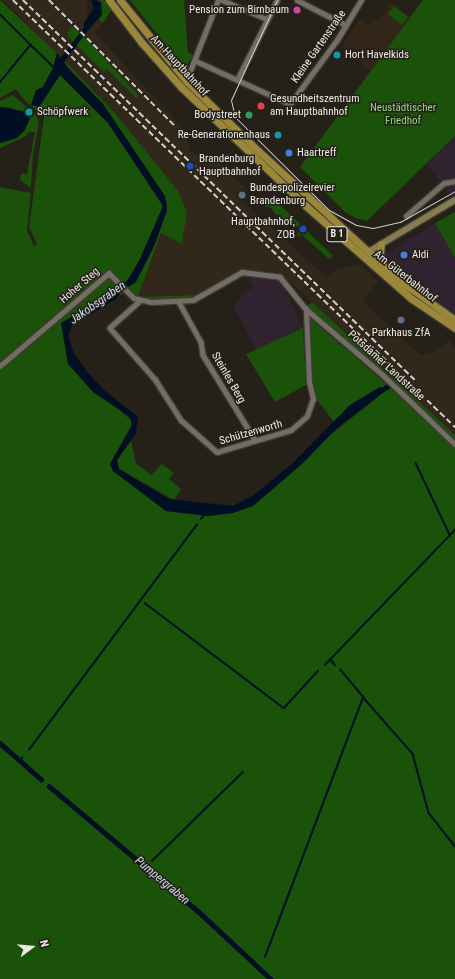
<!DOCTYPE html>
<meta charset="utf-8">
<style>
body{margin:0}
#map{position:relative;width:455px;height:979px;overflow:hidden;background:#252018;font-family:"Roboto Condensed",sans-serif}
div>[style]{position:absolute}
.commercial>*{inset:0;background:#30222f}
.built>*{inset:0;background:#31281b}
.education>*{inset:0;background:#312617}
.green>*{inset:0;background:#1a5209}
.water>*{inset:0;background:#000f23}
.stream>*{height:1.5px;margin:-0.75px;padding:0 0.75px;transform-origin:0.75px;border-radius:0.75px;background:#000f23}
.canal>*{height:4.5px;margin:-2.25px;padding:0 2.25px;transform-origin:2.25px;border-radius:2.25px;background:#000f23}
.roads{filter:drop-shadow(1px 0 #3f3b36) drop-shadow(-1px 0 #3f3b36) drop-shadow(0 1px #3f3b36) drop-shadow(0 -1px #3f3b36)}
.street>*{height:4.5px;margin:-2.25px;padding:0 2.25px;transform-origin:2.25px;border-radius:2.25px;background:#736e64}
.secondary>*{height:6px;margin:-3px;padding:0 3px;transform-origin:3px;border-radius:3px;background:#877b4f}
.primary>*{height:7px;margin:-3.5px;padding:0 3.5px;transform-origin:3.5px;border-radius:3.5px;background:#9b873a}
.tram>*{height:1px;margin:-0.5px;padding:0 0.5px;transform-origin:0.5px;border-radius:0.5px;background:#d0cdc8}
.rail>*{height:1.5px;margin-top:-0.75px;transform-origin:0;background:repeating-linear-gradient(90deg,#d0cdc8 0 6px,transparent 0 9px)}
.dots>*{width:11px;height:11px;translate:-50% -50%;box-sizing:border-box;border:2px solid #252018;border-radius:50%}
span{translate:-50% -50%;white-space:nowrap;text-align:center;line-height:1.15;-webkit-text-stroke:3px #252018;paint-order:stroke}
.shield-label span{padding:1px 3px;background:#252018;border:1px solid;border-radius:3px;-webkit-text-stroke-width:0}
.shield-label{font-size:10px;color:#eeebe6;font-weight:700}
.poi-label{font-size:11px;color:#eeebe6}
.right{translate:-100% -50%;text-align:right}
.left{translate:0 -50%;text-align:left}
.street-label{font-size:11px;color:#eeebe6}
.park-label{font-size:11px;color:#8cdc7a}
.water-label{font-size:12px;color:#cadcee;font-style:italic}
.north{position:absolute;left:12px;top:927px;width:40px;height:40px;-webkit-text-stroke:3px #252018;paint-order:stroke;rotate:74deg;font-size:11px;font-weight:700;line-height:16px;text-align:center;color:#eeebe6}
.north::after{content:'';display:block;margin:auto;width:14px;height:18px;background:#eeebe6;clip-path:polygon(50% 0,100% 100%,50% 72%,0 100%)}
</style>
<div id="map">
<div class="commercial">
<i style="clip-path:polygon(455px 136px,455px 202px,427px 165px)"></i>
<i style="clip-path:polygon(435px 223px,455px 258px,455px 315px,419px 289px,387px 260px,385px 254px)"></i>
<i style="clip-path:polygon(245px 274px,280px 279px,303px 328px,256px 349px,233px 306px,241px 299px,240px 295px,253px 288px)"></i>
</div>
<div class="built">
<i style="clip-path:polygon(evenodd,3px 0,87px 0,88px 30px,99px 20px,103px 23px,95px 33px,190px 136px,186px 140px,190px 144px,188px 148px,206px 163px,212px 156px,248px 191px,241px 200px,326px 277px,338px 269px,360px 264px,378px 282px,362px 300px,420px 355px,428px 354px,451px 341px,455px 348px,455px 435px,282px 275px,243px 270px,199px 295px,138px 297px,161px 233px,182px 244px,187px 212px,178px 191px,93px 89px,3px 0,79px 32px,103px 56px,139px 96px,107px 69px,104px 72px,70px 39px,79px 32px)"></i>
</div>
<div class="education">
<i style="clip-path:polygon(391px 2px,411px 17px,370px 71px,342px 47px,359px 19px,369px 25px,373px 18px,376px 20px,382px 16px)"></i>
</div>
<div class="green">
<i style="clip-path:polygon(0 0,57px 53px,53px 68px,43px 87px,36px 91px,31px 105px,39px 107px,60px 75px,108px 123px,161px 202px,163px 208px,140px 259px,126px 283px,128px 287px,136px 281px,155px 244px,167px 210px,167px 203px,103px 104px,68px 68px,64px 60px,114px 112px,178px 191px,187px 212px,182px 244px,161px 233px,138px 297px,199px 295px,182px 299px,144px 300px,135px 297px,120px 284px,119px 287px,124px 292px,116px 299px,120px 294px,117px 290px,62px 325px,68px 364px,133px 422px,110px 464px,113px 471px,166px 511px,208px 516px,233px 513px,378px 397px,385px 388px,380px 387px,350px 405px,334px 422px,318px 401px,315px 402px,310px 381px,310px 318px,385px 383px,389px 379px,307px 306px,312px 302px,455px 435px,455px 979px,0 979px,0 187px,31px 193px,27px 231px,34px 246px,37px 244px,29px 227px,44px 117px,24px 100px,16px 89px,0 98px)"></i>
<i style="clip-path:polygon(99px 0,104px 0,112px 9px,103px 23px,99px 20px,102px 14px)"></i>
<i style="clip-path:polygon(130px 0,184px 0,188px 52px,193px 55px,185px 69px)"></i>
<i style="clip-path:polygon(423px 0,455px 0,455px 136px,367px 221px,358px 219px,346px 213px,300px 167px)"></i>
<i style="clip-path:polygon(394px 6px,408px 17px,402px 25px,388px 14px)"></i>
<i style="clip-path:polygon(72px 27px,83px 35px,139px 96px,136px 98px,107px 69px,104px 72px,70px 39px,67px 33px)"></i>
<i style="clip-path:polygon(13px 95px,35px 114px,39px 122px,33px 155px,31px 188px,20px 180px,21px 174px,27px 174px,35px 132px,29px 132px,26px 136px,0 148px,0 143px,17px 138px,29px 115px,9px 107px,0 107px,0 101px)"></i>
<i style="clip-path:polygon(272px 197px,333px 256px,329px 259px,301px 234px,300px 237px,297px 235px,299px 229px,292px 221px,289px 224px,278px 214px,277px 216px,270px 207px,265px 207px,267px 200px)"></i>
<i style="clip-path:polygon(455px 212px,455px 258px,435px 223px)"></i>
<i style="clip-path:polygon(303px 328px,306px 385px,275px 402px,246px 354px)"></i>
<i style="clip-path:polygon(131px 441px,136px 463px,151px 475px,162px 464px,174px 473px,169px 479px,181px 489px,174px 500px,119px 469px,117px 460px)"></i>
</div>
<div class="water">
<i style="clip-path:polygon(91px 0,101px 2px,102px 14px,88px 30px,83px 25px,94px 8px)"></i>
<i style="clip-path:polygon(57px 53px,68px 68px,103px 104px,165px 196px,167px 210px,155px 244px,136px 282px,128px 287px,126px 284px,140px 259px,163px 206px,108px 123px,60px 75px,39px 107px,31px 105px,36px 90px,43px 87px,53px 68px)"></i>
<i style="clip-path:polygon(0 107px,26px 112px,30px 118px,25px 130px,17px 138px,0 143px)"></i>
<i style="clip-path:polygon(117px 290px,120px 294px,116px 299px,72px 325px,68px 336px,74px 354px,89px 374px,104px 390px,138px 417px,136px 433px,117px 460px,119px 469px,169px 499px,233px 506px,254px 495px,293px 463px,350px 405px,380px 387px,385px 391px,338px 427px,302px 464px,253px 506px,233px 513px,208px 516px,166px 511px,113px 471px,110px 464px,132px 426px,130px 417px,93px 392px,68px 364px,61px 323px)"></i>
</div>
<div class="stream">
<i style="left:0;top:14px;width:44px;rotate:45deg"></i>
<i style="left:31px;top:45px;width:49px;rotate:129.2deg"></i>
<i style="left:31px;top:45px;width:32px;rotate:44deg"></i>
<i style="left:416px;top:463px;width:80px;rotate:64.7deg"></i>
<i style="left:201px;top:519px;width:6px;rotate:-51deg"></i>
<i style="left:145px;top:603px;width:174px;rotate:37.1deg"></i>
<i style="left:284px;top:708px;width:50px;rotate:-47.4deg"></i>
<i style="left:330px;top:659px;width:8px;rotate:50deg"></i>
<i style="left:325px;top:665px;width:187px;rotate:-46.1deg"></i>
<i style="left:363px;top:697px;width:76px;rotate:48.7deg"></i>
<i style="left:413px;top:754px;width:61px;rotate:74.8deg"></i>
<i style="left:429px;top:813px;width:42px;rotate:51.8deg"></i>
<i style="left:29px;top:750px;width:281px;rotate:-53.3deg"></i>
<i style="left:20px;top:761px;width:4px;rotate:-56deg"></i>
<i style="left:152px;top:861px;width:127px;rotate:-44.4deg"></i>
<i style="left:145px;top:869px;width:4px;rotate:-56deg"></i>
<i style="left:265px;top:957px;width:278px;rotate:-69.3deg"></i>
<i style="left:363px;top:697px;width:35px;rotate:-130deg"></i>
</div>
<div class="canal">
<i style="left:60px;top:62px;width:48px;rotate:-52.7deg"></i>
<i style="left:113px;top:295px;width:23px;rotate:-41deg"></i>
<i style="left:380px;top:391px;width:9px;rotate:-32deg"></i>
<i style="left:0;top:743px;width:55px;rotate:41.3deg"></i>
<i style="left:49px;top:786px;width:194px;rotate:40deg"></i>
<i style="left:198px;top:911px;width:100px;rotate:43deg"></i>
</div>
<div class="roads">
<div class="street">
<i style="left:222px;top:0;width:49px;rotate:22.9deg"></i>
<i style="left:297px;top:0;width:55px;rotate:27deg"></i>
<i style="left:196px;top:61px;width:103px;rotate:24.6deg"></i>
<i style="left:290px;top:104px;width:79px;rotate:-53.7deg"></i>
<i style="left:337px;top:40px;width:47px;rotate:-59deg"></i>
<i style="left:237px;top:80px;width:89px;rotate:-63.4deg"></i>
<i style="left:186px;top:81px;width:87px;rotate:-68.4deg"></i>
<i style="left:406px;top:216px;width:50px;rotate:-41deg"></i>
<i style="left:444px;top:183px;width:11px;rotate:-10deg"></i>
<i style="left:140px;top:301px;width:40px;rotate:138deg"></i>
<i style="left:110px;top:328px;width:68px;rotate:48.6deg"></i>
<i style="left:155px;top:379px;width:49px;rotate:57.6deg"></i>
<i style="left:181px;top:420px;width:48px;rotate:41.6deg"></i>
<i style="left:217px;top:452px;width:77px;rotate:-16.6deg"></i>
<i style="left:291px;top:430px;width:21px;rotate:-41deg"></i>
<i style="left:307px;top:416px;width:18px;rotate:-71deg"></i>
<i style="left:313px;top:399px;width:17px;rotate:-103deg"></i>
<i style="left:309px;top:382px;width:73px;rotate:-92.4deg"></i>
<i style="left:179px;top:302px;width:46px;rotate:61.2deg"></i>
<i style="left:201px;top:342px;width:13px;rotate:81deg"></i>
<i style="left:203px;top:355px;width:100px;rotate:58.5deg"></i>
<i style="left:0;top:366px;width:143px;rotate:-40.5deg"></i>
<i style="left:109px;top:273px;width:35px;rotate:45deg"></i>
<i style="left:134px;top:298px;width:17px;rotate:13deg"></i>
<i style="left:151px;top:302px;width:42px;rotate:-2.7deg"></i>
<i style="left:193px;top:300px;width:56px;rotate:-29.7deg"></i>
<i style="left:242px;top:272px;width:38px;rotate:7deg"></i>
<i style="left:280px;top:277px;width:41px;rotate:50.9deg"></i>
<i style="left:306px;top:309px;width:101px;rotate:40.6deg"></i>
<i style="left:383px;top:375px;width:100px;rotate:43.8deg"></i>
</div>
<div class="secondary">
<i style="left:368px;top:252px;width:101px;rotate:-30.9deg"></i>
</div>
<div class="primary">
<i style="left:109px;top:0;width:54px;rotate:52.5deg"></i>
<i style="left:142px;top:43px;width:59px;rotate:48.4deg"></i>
<i style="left:181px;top:87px;width:173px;rotate:43.6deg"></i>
<i style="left:306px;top:206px;width:141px;rotate:41.3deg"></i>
<i style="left:412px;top:299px;width:52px;rotate:34deg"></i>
<i style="left:120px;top:0;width:104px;rotate:50.8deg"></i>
<i style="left:186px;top:81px;width:93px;rotate:44.1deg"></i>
<i style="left:253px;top:146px;width:198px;rotate:42.5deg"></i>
<i style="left:399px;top:280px;width:69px;rotate:35.5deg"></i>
<i style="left:381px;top:244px;width:10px;rotate:96deg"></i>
<i style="left:380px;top:254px;width:10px;rotate:73deg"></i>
</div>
</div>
<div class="tram">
<i style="left:277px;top:0;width:110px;rotate:114.7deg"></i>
<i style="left:231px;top:100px;width:17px;rotate:77deg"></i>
<i style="left:235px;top:117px;width:132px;rotate:44.7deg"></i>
<i style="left:329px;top:210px;width:31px;rotate:29deg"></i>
<i style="left:356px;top:225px;width:17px;rotate:10deg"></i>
<i style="left:373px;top:228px;width:28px;rotate:-13deg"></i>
<i style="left:400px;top:222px;width:63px;rotate:-29.4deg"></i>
</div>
<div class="rail">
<i style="left:13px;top:0;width:615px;rotate:44.01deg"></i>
<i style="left:23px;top:0;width:547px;rotate:44.11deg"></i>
<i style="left:49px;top:0;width:177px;rotate:45deg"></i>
</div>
<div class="dots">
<i style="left:297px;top:10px;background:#d1479c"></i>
<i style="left:337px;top:55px;background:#0f9aa8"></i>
<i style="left:261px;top:106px;background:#e0444e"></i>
<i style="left:29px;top:112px;background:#0f9aa8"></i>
<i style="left:249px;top:115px;background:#2e9e5b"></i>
<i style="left:278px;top:135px;background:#0f9aa8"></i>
<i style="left:289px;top:153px;background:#3f7fe0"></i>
<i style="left:190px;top:166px;background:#1a4fb4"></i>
<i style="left:242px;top:195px;background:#5c6f8a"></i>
<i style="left:303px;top:229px;background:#1a4fb4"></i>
<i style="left:404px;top:255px;background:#3f7fe0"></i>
<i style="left:401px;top:320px;background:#5c6f8a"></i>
</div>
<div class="shield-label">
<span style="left:337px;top:234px">B 1</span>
</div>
<div class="poi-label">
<span class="right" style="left:289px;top:10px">Pension zum Birnbaum</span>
<span class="left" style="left:345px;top:55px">Hort Havelkids</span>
<span class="left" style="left:270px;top:106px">Gesundheitszentrum<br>am Hauptbahnhof</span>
<span class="left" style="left:37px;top:112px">Schöpfwerk</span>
<span class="right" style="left:241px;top:115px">Bodystreet</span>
<span class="right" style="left:270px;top:135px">Re-Generationenhaus</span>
<span class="left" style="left:297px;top:153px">Haartreff</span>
<span class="left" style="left:199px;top:166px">Brandenburg<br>Hauptbahnhof</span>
<span class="left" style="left:250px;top:195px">Bundespolizeirevier<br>Brandenburg</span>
<span class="right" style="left:295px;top:229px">Hauptbahnhof,<br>ZOB</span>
<span class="left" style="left:412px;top:255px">Aldi</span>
<span style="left:401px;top:333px">Parkhaus ZfA</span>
</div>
<div class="street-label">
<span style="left:319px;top:47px;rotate:-55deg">Kleine Gartenstraße</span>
<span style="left:179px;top:66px;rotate:47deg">Am Hauptbahnhof</span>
<span style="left:405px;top:277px;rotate:38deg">Am Güterbahnhof</span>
<span style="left:80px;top:286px;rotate:-41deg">Hoher Steg</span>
<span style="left:386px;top:366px;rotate:42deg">Potsdamer Landstraße</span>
<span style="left:228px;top:378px;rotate:60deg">Steinles Berg</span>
<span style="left:251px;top:433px;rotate:-16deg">Schützenworth</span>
</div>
<div class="park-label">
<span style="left:403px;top:115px">Neustädtischer<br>Friedhof</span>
</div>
<div class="water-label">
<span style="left:98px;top:303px;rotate:-35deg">Jakobsgraben</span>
<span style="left:162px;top:881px;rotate:40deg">Pumpergraben</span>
</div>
<div class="north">N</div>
</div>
